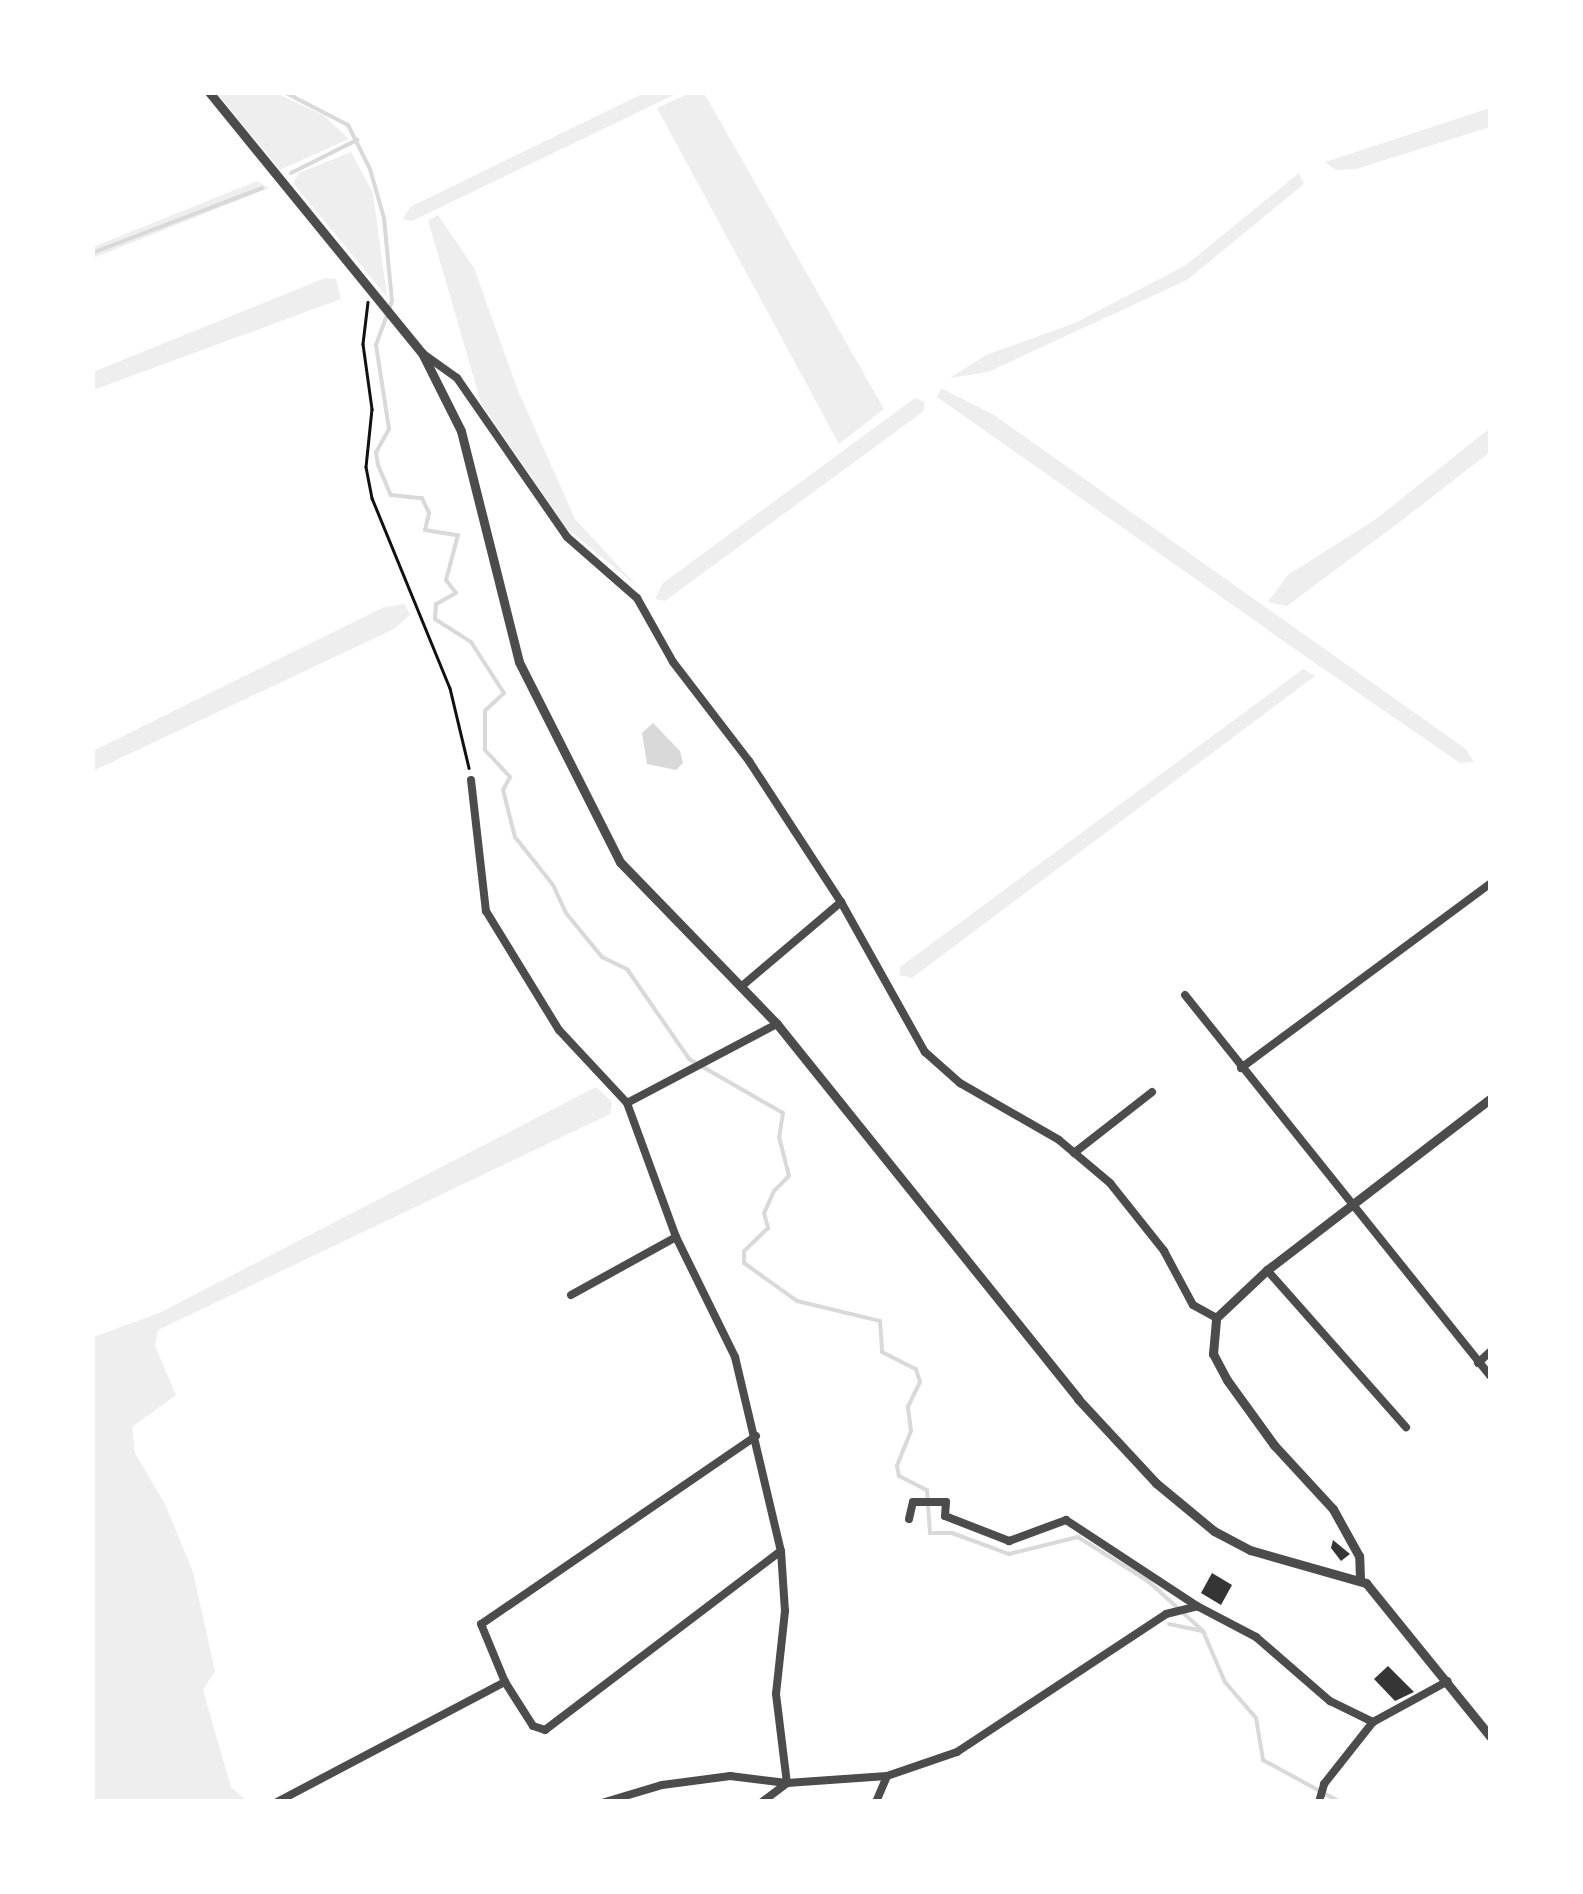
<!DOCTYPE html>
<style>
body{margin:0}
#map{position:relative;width:1583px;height:1894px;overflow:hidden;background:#fff;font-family:Spectral,serif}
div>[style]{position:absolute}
.green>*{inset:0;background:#eee}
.water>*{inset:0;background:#d9d9d9}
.stream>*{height:4px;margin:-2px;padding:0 2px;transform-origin:2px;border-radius:2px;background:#d9d9d9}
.building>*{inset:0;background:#353535}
.path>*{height:2.5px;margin:-1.25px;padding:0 1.25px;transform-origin:1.25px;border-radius:1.25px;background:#111}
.minor>*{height:8px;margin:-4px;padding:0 4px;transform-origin:4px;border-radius:4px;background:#4c4c4c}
.tertiary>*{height:9px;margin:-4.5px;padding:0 4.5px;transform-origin:4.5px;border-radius:4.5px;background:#4c4c4c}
span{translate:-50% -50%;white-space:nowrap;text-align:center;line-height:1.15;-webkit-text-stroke:10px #fff;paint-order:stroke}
.frame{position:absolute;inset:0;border:95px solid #fff;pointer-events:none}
</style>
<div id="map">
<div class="green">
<i style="clip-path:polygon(217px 93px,276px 93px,323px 115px,349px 139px,280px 170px)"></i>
<i style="clip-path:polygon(644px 93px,678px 93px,412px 221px,403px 219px,410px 207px)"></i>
<i style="clip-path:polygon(690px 93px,704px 93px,884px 409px,839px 444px,657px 108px)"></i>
<i style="clip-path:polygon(1490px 108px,1490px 127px,1356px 169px,1336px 170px,1325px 162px)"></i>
<i style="clip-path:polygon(351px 152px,373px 193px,387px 297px,293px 183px,299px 173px)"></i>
<i style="clip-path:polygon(1299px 173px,1304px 184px,1187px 280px,988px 372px,950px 378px,986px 355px,1075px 323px,1186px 265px)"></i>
<i style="clip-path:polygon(257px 181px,269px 188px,93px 258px,93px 247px)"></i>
<i style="clip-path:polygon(438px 215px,474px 268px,517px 388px,575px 519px,637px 586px,566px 528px,481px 403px,428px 220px)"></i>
<i style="clip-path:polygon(325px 278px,336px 279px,341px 299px,93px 390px,93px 372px)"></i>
<i style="clip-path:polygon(941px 388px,994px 415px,1466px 749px,1474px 762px,1460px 763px,1312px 661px,937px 397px)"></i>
<i style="clip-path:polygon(915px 398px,924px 402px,924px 411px,665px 601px,655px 599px,663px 583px)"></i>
<i style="clip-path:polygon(1490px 428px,1490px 452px,1401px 521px,1287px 606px,1268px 602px,1288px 575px,1376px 519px)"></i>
<i style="clip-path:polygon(405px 604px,410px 615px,394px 629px,93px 771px,93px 751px,384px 607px)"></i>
<i style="clip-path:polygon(1303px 669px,1315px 676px,912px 978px,900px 975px,900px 967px)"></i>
<i style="clip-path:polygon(596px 1087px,612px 1102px,610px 1114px,158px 1330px,155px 1346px,176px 1395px,132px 1427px,135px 1453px,165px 1504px,193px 1572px,215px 1671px,203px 1690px,231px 1787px,247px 1801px,93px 1801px,93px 1337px,159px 1313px)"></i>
</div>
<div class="water">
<i style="clip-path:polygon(653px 723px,680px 751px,683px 763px,676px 770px,647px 764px,642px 733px)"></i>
</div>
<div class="stream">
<i style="left:284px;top:92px;width:72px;rotate:27.3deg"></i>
<i style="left:348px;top:125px;width:49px;rotate:63.4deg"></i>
<i style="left:370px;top:169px;width:51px;rotate:74.1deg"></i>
<i style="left:384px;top:218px;width:83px;rotate:84.5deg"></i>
<i style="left:392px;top:301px;width:47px;rotate:110deg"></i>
<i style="left:376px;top:345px;width:85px;rotate:81.2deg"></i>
<i style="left:389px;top:429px;width:26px;rotate:119deg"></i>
<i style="left:376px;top:452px;width:13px;rotate:81deg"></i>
<i style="left:378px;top:465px;width:33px;rotate:67deg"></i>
<i style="left:391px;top:495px;width:31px;rotate:6deg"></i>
<i style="left:422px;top:498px;width:17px;rotate:65deg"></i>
<i style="left:429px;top:513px;width:17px;rotate:103deg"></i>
<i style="left:425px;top:530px;width:33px;rotate:9deg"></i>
<i style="left:458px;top:535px;width:47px;rotate:104.9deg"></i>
<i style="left:446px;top:580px;width:16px;rotate:52deg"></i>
<i style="left:456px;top:593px;width:23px;rotate:151deg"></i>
<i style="left:436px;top:604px;width:15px;rotate:94deg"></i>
<i style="left:435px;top:619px;width:43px;rotate:32.6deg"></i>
<i style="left:471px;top:642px;width:61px;rotate:57.1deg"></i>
<i style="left:504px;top:693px;width:26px;rotate:137deg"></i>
<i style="left:485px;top:711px;width:39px;rotate:90deg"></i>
<i style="left:485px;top:750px;width:37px;rotate:47deg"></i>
<i style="left:510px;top:777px;width:15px;rotate:118deg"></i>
<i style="left:503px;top:790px;width:49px;rotate:75.7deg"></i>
<i style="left:515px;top:837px;width:61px;rotate:51.6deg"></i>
<i style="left:553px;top:885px;width:31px;rotate:65deg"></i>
<i style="left:566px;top:913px;width:57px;rotate:50.7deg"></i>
<i style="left:602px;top:957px;width:28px;rotate:26deg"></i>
<i style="left:627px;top:969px;width:109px;rotate:55.4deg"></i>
<i style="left:689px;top:1059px;width:108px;rotate:29.9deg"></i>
<i style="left:783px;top:1113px;width:24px;rotate:99deg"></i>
<i style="left:779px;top:1137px;width:40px;rotate:75.6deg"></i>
<i style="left:789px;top:1176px;width:21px;rotate:135deg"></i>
<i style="left:774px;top:1191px;width:24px;rotate:114deg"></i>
<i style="left:764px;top:1213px;width:16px;rotate:75deg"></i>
<i style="left:768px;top:1228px;width:33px;rotate:136deg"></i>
<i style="left:744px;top:1251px;width:12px;rotate:90deg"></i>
<i style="left:744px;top:1263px;width:65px;rotate:35.6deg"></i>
<i style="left:797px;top:1301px;width:85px;rotate:13.5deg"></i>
<i style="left:880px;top:1321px;width:31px;rotate:86deg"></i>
<i style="left:882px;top:1352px;width:38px;rotate:27deg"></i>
<i style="left:916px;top:1369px;width:14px;rotate:73deg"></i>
<i style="left:920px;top:1382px;width:28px;rotate:116deg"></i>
<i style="left:908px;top:1407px;width:24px;rotate:83deg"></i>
<i style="left:911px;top:1431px;width:38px;rotate:112deg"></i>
<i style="left:897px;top:1466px;width:10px;rotate:79deg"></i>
<i style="left:899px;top:1476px;width:31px;rotate:27deg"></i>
<i style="left:927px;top:1490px;width:43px;rotate:86deg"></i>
<i style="left:930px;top:1533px;width:22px"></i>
<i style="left:952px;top:1533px;width:61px;rotate:20.2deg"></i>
<i style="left:1009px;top:1554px;width:71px;rotate:-13.8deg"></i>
<i style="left:1078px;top:1537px;width:83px;rotate:32.2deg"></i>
<i style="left:1148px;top:1581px;width:74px;rotate:42.3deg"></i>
<i style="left:1203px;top:1631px;width:56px;rotate:66.7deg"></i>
<i style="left:1225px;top:1682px;width:48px;rotate:49.3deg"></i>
<i style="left:1256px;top:1718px;width:43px;rotate:80.5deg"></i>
<i style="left:1263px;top:1760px;width:88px;rotate:28.6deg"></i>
<i style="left:291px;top:173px;width:74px;rotate:-26.6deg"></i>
<i style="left:92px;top:253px;width:182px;rotate:-20.9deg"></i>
<i style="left:1169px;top:1624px;width:35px;rotate:12deg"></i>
</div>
<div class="building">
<i style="clip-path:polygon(1333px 1540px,1350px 1554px,1341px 1561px,1331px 1548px)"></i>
<i style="clip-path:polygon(1212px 1573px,1232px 1585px,1221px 1605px,1201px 1593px)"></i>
<i style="clip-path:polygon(1388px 1666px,1414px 1692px,1395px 1701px,1374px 1679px)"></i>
</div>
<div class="path">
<i style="left:368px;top:302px;width:42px;rotate:96.8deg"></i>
<i style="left:363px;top:344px;width:66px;rotate:82.1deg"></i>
<i style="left:372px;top:409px;width:58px;rotate:95.9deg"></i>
<i style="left:366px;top:467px;width:32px;rotate:79deg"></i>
<i style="left:372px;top:498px;width:205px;rotate:67.7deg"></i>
<i style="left:450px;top:688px;width:82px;rotate:76.6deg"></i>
</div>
<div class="minor">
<i style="left:422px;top:353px;width:43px;rotate:35.5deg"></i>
<i style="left:457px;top:378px;width:193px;rotate:55.3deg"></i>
<i style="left:567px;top:537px;width:93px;rotate:41.1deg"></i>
<i style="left:637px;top:598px;width:73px;rotate:60.6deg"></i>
<i style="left:673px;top:662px;width:125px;rotate:52.5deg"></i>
<i style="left:749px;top:761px;width:168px;rotate:56.9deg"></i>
<i style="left:841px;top:902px;width:172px;rotate:60.8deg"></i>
<i style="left:925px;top:1052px;width:47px;rotate:41.5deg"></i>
<i style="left:960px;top:1083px;width:114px;rotate:29.9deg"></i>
<i style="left:1059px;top:1140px;width:67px;rotate:40.1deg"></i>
<i style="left:1110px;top:1183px;width:87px;rotate:51.5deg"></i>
<i style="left:1164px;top:1251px;width:61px;rotate:61.8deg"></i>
<i style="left:1193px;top:1305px;width:26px;rotate:29deg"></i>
<i style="left:471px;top:780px;width:132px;rotate:83.5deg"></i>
<i style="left:486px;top:911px;width:140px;rotate:58.5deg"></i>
<i style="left:559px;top:1030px;width:100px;rotate:47deg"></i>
<i style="left:627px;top:1103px;width:143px;rotate:69.9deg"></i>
<i style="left:676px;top:1237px;width:134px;rotate:63.8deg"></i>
<i style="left:735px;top:1357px;width:199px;rotate:76.7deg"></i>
<i style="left:781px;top:1551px;width:60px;rotate:86.2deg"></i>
<i style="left:785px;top:1611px;width:83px;rotate:96.2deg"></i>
<i style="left:776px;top:1694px;width:90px;rotate:83deg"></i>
<i style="left:742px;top:986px;width:130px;rotate:-40.3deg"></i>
<i style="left:1185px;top:995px;width:488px;rotate:51.3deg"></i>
<i style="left:1241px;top:1068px;width:310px;rotate:-36.5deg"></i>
<i style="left:627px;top:1103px;width:170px;rotate:-27.8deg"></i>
<i style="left:1074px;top:1153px;width:99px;rotate:-38deg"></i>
<i style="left:1267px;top:1270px;width:210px;rotate:48.5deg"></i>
<i style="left:571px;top:1295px;width:120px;rotate:-28.9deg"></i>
<i style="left:1478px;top:1363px;width:16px;rotate:-43deg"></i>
<i style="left:756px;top:1436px;width:333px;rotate:145.6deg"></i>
<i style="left:481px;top:1624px;width:63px;rotate:67.5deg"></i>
<i style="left:505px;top:1682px;width:52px;rotate:57.5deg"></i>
<i style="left:533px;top:1726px;width:13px;rotate:18deg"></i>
<i style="left:545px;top:1730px;width:296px;rotate:-37.2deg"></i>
<i style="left:909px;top:1519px;width:17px;rotate:-77deg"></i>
<i style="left:913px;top:1502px;width:33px"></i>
<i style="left:946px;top:1502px;width:14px;rotate:94deg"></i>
<i style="left:945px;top:1516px;width:69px;rotate:21.3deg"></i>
<i style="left:1009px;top:1541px;width:61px;rotate:-20.2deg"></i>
<i style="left:1066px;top:1520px;width:157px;rotate:33.3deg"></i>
<i style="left:277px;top:1802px;width:258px;rotate:-27.8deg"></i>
<i style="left:605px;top:1802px;width:59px;rotate:-16.6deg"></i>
<i style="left:662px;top:1785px;width:69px;rotate:-7.5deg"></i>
<i style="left:730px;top:1776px;width:57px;rotate:7deg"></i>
<i style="left:762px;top:1802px;width:31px;rotate:-37deg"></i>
<i style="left:787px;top:1783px;width:100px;rotate:-4deg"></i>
<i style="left:887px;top:1776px;width:74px;rotate:-18.9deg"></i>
<i style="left:957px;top:1752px;width:250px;rotate:-33.4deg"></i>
<i style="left:1166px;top:1614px;width:32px;rotate:-14deg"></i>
<i style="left:1197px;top:1606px;width:67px;rotate:27.7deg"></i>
<i style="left:1256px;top:1637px;width:98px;rotate:40.9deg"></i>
<i style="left:1330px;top:1701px;width:48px;rotate:26deg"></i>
<i style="left:1373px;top:1722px;width:85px;rotate:-28.7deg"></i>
<i style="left:876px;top:1802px;width:28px;rotate:-67deg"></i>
<i style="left:1319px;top:1802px;width:19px;rotate:-74deg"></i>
<i style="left:1324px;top:1784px;width:79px;rotate:-51.7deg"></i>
</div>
<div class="tertiary">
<i style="left:209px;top:92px;width:337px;rotate:50.8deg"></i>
<i style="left:422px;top:353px;width:87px;rotate:63.4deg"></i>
<i style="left:461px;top:431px;width:238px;rotate:75.9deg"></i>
<i style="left:519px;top:662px;width:224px;rotate:63.2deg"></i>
<i style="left:620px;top:862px;width:226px;rotate:45.9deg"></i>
<i style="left:777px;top:1024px;width:481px;rotate:51.2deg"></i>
<i style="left:1078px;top:1399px;width:115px;rotate:47.1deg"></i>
<i style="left:1156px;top:1483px;width:75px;rotate:39.6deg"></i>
<i style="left:1214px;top:1531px;width:41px;rotate:27.8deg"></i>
<i style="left:1250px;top:1550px;width:121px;rotate:15.9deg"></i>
<i style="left:1366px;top:1583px;width:197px;rotate:51deg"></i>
<i style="left:1360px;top:1579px;width:23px;rotate:-92deg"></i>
<i style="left:1359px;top:1556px;width:54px;rotate:-119deg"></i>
<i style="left:1333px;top:1509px;width:87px;rotate:-132.7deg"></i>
<i style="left:1274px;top:1445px;width:80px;rotate:-125.9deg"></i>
<i style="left:1227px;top:1380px;width:30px;rotate:-118deg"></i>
<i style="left:1213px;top:1354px;width:36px;rotate:-85deg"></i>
<i style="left:1216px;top:1318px;width:70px;rotate:-43.3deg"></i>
<i style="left:1267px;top:1270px;width:281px;rotate:-37.5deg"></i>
</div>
<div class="frame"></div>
</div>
